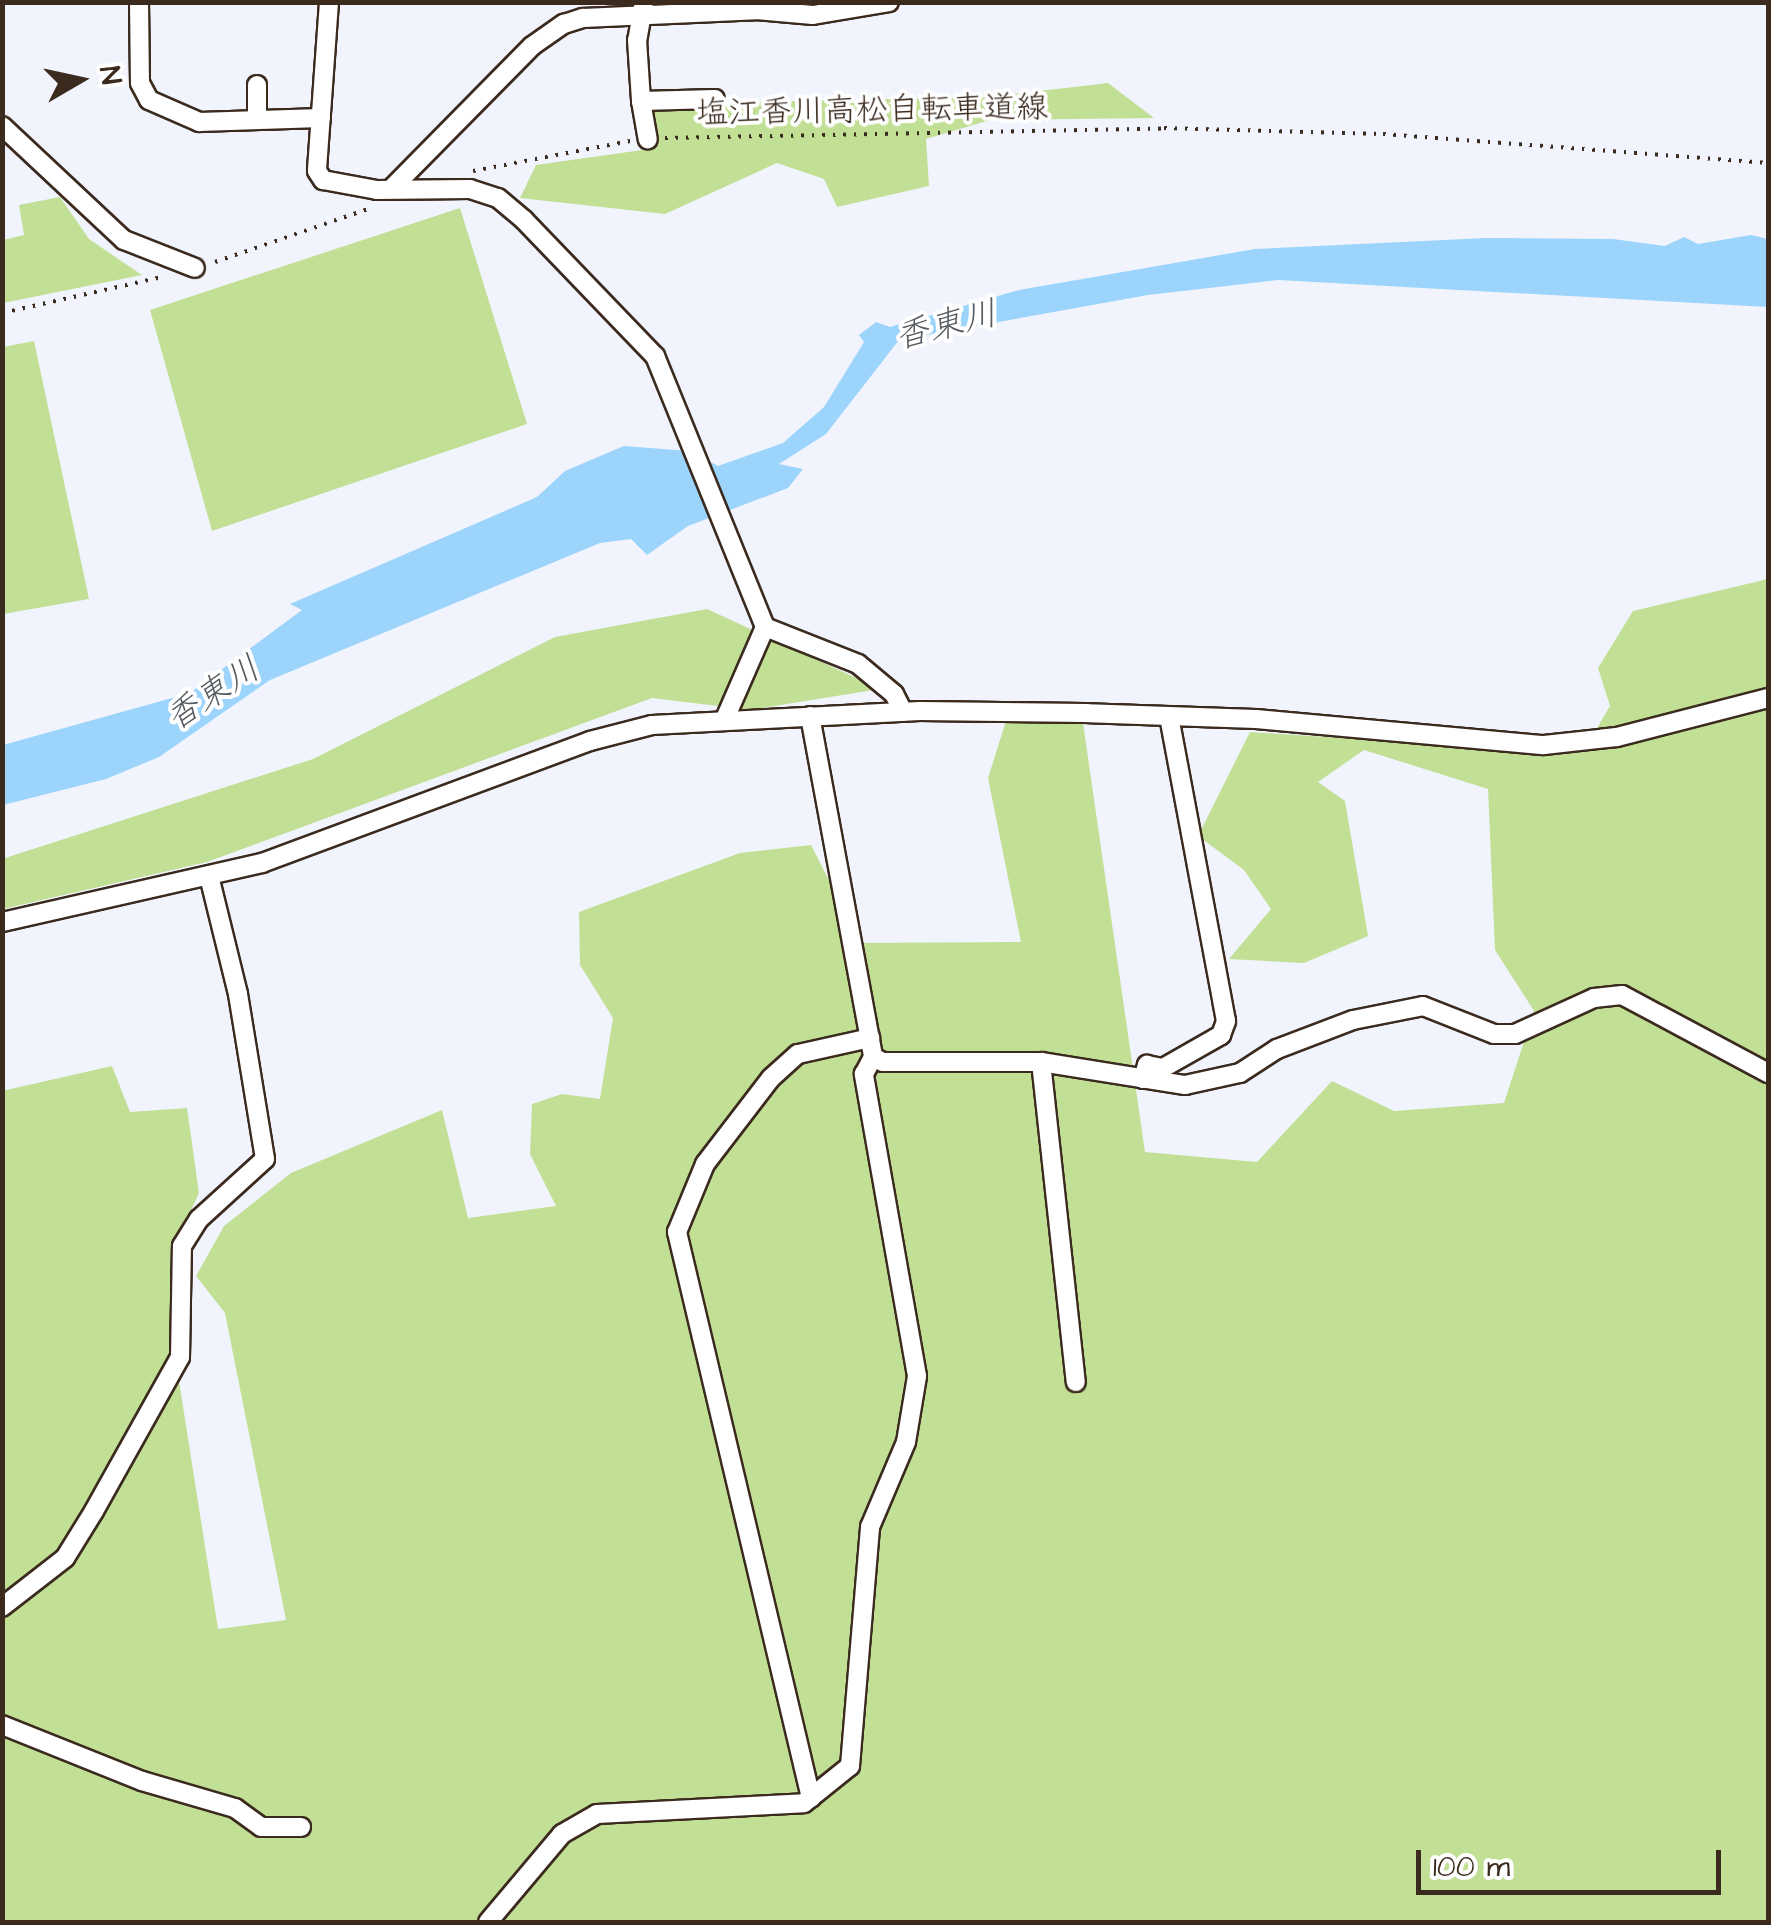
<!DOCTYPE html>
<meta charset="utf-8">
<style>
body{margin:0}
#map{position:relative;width:1771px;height:1925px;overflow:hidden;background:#f1f4fd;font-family:"Architects Daughter","Klee One",sans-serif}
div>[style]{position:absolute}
.green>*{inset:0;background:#c2df96}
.water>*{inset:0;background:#9dd4fc}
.path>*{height:4px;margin-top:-2px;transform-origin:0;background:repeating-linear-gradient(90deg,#3b2a1e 0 2.5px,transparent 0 10.5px)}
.roads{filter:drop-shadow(2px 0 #3b2a1e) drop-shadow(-2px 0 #3b2a1e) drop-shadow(0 2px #3b2a1e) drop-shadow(0 -2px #3b2a1e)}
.minor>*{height:18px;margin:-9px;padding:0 9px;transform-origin:9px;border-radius:9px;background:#fff}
span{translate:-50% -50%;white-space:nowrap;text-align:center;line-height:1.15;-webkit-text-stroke:8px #fff;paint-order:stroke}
.street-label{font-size:32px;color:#3b2a1e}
.water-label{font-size:35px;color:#585d61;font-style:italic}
.frame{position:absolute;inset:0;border:5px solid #3b2a1e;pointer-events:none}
.north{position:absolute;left:30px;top:30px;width:100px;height:100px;-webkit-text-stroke:8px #fff;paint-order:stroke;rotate:81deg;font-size:28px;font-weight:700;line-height:40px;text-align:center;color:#3b2a1e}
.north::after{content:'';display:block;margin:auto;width:35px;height:45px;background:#3b2a1e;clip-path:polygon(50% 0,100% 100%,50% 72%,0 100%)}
.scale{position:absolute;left:1416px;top:1850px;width:305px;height:45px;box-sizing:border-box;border:5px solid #3b2a1e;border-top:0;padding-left:12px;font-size:30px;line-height:35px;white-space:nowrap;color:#3b2a1e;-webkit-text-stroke:8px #fff;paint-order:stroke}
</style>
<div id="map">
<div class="green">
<i style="clip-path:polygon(1108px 83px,1154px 118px,990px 120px,926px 139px,929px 186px,837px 207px,824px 179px,777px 163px,665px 214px,520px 198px,536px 165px,649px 149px,647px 104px,989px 97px)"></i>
<i style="clip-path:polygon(60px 197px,89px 239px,142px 275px,3px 303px,3px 240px,24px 235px,19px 205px)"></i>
<i style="clip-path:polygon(460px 208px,527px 424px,212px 531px,150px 310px)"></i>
<i style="clip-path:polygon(34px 341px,89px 599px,3px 614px,3px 347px)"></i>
<i style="clip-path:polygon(1768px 579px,1768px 1922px,3px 1922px,2px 1091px,112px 1066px,130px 1112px,187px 1108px,199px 1193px,170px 1256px,174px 1349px,218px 1629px,286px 1620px,225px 1313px,196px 1276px,224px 1226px,291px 1173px,442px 1110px,468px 1218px,556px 1206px,530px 1154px,532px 1104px,562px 1094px,600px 1099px,613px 1018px,580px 965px,579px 912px,740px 853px,811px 845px,840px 902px,850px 943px,1021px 942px,988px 778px,1006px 721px,1083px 723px,1145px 1152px,1257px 1162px,1332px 1081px,1394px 1111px,1504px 1103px,1534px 1011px,1495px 950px,1488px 789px,1364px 750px,1318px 782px,1345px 801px,1368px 936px,1304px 963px,1229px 959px,1271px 909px,1244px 870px,1198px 836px,1250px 732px,1541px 751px,1586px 747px,1610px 706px,1598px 668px,1633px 611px)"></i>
<i style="clip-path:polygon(707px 609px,880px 689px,750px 710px,652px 698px,207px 862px,3px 909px,2px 859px,313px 759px,555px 637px)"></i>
</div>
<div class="water">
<i style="clip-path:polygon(1751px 235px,1768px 239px,1768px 307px,1278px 280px,1148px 295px,899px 340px,826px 434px,779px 464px,803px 469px,788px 488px,688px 526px,647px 555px,631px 539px,600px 543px,270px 680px,159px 757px,106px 779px,3px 805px,3px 745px,190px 693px,302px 610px,290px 604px,537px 497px,565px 471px,624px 446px,689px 451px,718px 466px,783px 443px,824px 407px,864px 342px,859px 335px,876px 322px,890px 327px,1019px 290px,1255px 249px,1486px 238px,1613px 239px,1665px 246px,1684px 237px,1698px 244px)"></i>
</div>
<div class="path">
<i style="left:665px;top:138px;width:499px;rotate:-1.1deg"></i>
<i style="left:1164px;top:128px;width:219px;rotate:1.6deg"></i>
<i style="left:1383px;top:134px;width:386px;rotate:4.3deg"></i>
<i style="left:473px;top:171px;width:160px;rotate:-10.8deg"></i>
<i style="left:215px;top:262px;width:165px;rotate:-19.1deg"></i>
<i style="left:2px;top:313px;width:164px;rotate:-12.7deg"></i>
</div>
<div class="roads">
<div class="minor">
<i style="left:139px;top:2px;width:81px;rotate:89.3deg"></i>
<i style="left:140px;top:83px;width:19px;rotate:62deg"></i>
<i style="left:149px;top:100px;width:55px;rotate:23.7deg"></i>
<i style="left:199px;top:122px;width:122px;rotate:-1.9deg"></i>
<i style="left:329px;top:2px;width:169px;rotate:94.1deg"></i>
<i style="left:317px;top:171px;width:11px;rotate:56deg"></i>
<i style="left:323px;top:180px;width:55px;rotate:10.5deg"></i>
<i style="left:377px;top:190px;width:93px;rotate:-0.6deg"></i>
<i style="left:470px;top:189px;width:29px;rotate:18deg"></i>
<i style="left:498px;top:198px;width:34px;rotate:40deg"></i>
<i style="left:524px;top:220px;width:189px;rotate:46.1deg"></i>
<i style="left:655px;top:356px;width:292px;rotate:67.9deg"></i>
<i style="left:765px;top:627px;width:100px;rotate:21.7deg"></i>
<i style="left:858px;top:664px;width:47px;rotate:39.8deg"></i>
<i style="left:894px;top:694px;width:20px;rotate:63deg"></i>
<i style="left:644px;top:2px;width:39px;rotate:100deg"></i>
<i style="left:637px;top:40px;width:61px;rotate:86.2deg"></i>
<i style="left:641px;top:101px;width:74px;rotate:-1.5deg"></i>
<i style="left:257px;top:85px;width:35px;rotate:90deg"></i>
<i style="left:641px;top:101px;width:39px;rotate:80deg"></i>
<i style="left:2px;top:126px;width:167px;rotate:43.1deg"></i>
<i style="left:124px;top:240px;width:76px;rotate:21.5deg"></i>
<i style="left:391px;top:189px;width:201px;rotate:-45.4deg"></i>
<i style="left:532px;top:46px;width:39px;rotate:-35deg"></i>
<i style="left:564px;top:24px;width:20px;rotate:-18deg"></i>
<i style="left:583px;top:18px;width:173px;rotate:-2.6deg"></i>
<i style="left:756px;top:10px;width:57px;rotate:5deg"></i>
<i style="left:813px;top:15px;width:77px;rotate:-9.7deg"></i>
<i style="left:810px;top:716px;width:347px;rotate:79.5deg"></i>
<i style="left:873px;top:1057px;width:11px;rotate:27deg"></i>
<i style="left:883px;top:1062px;width:158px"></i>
<i style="left:1041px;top:1062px;width:146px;rotate:9.1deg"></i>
<i style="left:1185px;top:1085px;width:56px;rotate:-12.3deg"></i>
<i style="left:1240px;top:1073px;width:44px;rotate:-33deg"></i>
<i style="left:1277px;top:1049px;width:81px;rotate:-20.9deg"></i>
<i style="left:1353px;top:1020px;width:71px;rotate:-11.3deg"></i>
<i style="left:1423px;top:1006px;width:76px;rotate:21.5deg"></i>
<i style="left:1494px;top:1034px;width:21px"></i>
<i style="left:1515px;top:1034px;width:87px;rotate:-24.5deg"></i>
<i style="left:1594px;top:998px;width:28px;rotate:-6deg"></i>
<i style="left:1622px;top:995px;width:166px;rotate:28.1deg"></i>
<i style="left:724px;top:721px;width:103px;rotate:-66.4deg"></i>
<i style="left:2px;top:922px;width:267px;rotate:-12.8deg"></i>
<i style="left:262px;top:863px;width:350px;rotate:-20.4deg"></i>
<i style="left:590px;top:741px;width:64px;rotate:-14.5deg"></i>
<i style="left:652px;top:725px;width:268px;rotate:-3deg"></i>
<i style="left:920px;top:711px;width:165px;rotate:0.7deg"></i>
<i style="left:1085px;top:713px;width:171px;rotate:2deg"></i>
<i style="left:1256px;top:719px;width:289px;rotate:5.2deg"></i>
<i style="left:1544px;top:745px;width:73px;rotate:-6.3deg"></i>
<i style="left:1617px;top:737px;width:156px;rotate:-14.5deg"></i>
<i style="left:1041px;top:1062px;width:322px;rotate:83.8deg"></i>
<i style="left:1143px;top:1079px;width:15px;rotate:-74deg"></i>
<i style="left:1147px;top:1065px;width:16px;rotate:11deg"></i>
<i style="left:1163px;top:1068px;width:67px;rotate:-29.6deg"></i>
<i style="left:1221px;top:1035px;width:15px;rotate:-70deg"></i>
<i style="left:1226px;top:1021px;width:310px;rotate:-100.6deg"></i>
<i style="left:2px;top:1607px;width:80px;rotate:-37.9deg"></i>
<i style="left:65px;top:1558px;width:55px;rotate:-58.3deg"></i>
<i style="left:94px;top:1511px;width:176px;rotate:-60.8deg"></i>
<i style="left:180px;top:1357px;width:111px;rotate:-89deg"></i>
<i style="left:182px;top:1246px;width:32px;rotate:-58deg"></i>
<i style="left:199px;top:1219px;width:89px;rotate:-42.3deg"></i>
<i style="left:265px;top:1159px;width:167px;rotate:-99.3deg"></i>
<i style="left:238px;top:994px;width:122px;rotate:-103.8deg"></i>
<i style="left:2px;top:1725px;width:151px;rotate:21.8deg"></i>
<i style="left:142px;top:1781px;width:97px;rotate:16.2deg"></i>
<i style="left:235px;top:1808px;width:32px;rotate:36deg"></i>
<i style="left:261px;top:1827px;width:40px"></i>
<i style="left:811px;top:1798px;width:582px;rotate:-103.32deg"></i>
<i style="left:677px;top:1232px;width:74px;rotate:-67.6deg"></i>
<i style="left:705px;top:1164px;width:108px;rotate:-52.5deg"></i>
<i style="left:771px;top:1078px;width:36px;rotate:-42deg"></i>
<i style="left:798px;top:1054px;width:74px;rotate:-12.5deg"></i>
<i style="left:488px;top:1922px;width:115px;rotate:-49.9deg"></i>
<i style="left:562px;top:1834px;width:40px;rotate:-29.7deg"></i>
<i style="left:597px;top:1814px;width:207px;rotate:-3deg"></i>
<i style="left:804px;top:1803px;width:59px;rotate:-38.8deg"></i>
<i style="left:850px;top:1766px;width:240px;rotate:-85.2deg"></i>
<i style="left:870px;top:1527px;width:92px;rotate:-67deg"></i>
<i style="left:906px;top:1442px;width:67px;rotate:-80.5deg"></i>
<i style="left:917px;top:1376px;width:307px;rotate:-100deg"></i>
<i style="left:864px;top:1074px;width:19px;rotate:-62deg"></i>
</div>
</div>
<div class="street-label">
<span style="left:872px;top:111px;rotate:-1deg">塩江香川高松自転車道線</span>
</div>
<div class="water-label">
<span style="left:946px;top:326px;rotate:-14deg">香東川</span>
<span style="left:213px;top:694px;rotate:-33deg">香東川</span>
</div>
<div class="frame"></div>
<div class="north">N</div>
<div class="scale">100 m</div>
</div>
